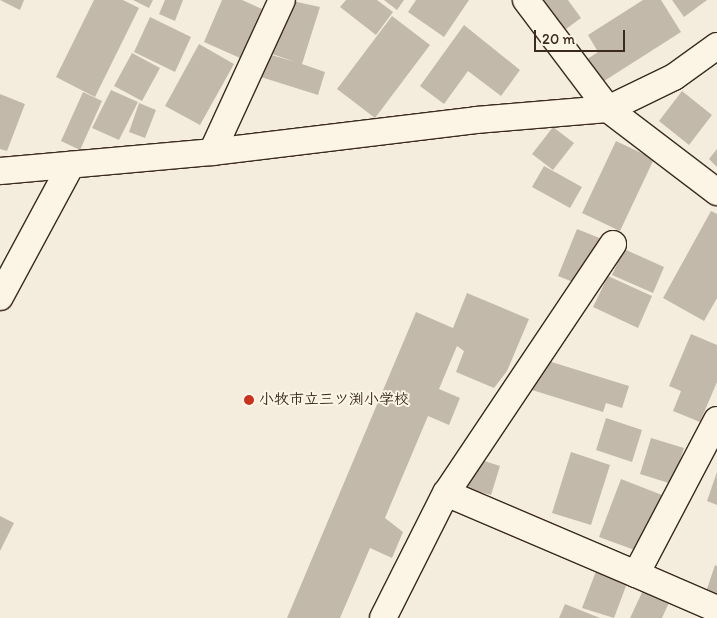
<!DOCTYPE html>
<meta charset="utf-8">
<style>
body{margin:0}
#map{position:relative;width:717px;height:618px;overflow:hidden;background:#f4eddd;font-family:Itim,"Klee One",sans-serif}
div>[style]{position:absolute}
.building>*{inset:0;background:#c3b9aa}
.roads{filter:drop-shadow(1px 0 #3b2a1e) drop-shadow(-1px 0 #3b2a1e) drop-shadow(0 1px #3b2a1e) drop-shadow(0 -1px #3b2a1e)}
.minor>*{height:26px;margin:-13px;padding:0 13px;transform-origin:13px;border-radius:13px;background:#fcf5e5}
.dots>*{width:14px;height:14px;translate:-50% -50%;box-sizing:border-box;border:2px solid #fcf5e5;border-radius:50%}
span{translate:-50% -50%;white-space:nowrap;text-align:center;line-height:1.15;-webkit-text-stroke:4px #fcf5e5;paint-order:stroke}
.poi-label{font-size:15px;color:#3b2a1e;font-weight:700}
.left{translate:0 -50%;text-align:left}
.scale{position:absolute;left:534px;top:30px;width:91px;height:22px;box-sizing:border-box;border:2px solid #3b2a1e;border-top:0;padding-left:6px;font-size:15px;line-height:18px;white-space:nowrap;color:#3b2a1e;-webkit-text-stroke:4px #fcf5e5;paint-order:stroke}
</style>
<div id="map">
<div class="building">
<i style="clip-path:polygon(0 0,24px 0,20px 10px)"></i>
<i style="clip-path:polygon(94px 0,123px 0,139px 8px,95px 97px,56px 77px)"></i>
<i style="clip-path:polygon(133px 0,153px 0,149px 8px)"></i>
<i style="clip-path:polygon(165px 0,183px 0,175px 21px,159px 14px)"></i>
<i style="clip-path:polygon(222px 0,242px 0,262px 9px,240px 58px,204px 42px)"></i>
<i style="clip-path:polygon(288px 0,320px 7px,302px 64px,325px 72px,318px 95px,261px 77px,268px 54px,296px 62px,272px 54px)"></i>
<i style="clip-path:polygon(346px 0,377px 0,393px 12px,376px 35px,340px 7px)"></i>
<i style="clip-path:polygon(384px 0,404px 0,397px 10px)"></i>
<i style="clip-path:polygon(416px 0,469px 0,444px 37px,408px 12px)"></i>
<i style="clip-path:polygon(528px 0,568px 0,581px 18px,555px 37px)"></i>
<i style="clip-path:polygon(643px 0,661px 0,681px 32px,601px 83px,586px 60px,598px 52px,588px 35px)"></i>
<i style="clip-path:polygon(672px 0,707px 0,684px 17px)"></i>
<i style="clip-path:polygon(392px 16px,430px 45px,375px 118px,337px 89px)"></i>
<i style="clip-path:polygon(150px 17px,191px 37px,175px 72px,134px 52px)"></i>
<i style="clip-path:polygon(464px 25px,520px 70px,501px 96px,468px 71px,444px 104px,420px 86px)"></i>
<i style="clip-path:polygon(199px 44px,234px 64px,200px 125px,165px 106px)"></i>
<i style="clip-path:polygon(132px 53px,160px 68px,142px 101px,114px 86px)"></i>
<i style="clip-path:polygon(111px 90px,138px 102px,119px 140px,92px 128px)"></i>
<i style="clip-path:polygon(682px 91px,712px 115px,689px 145px,659px 121px)"></i>
<i style="clip-path:polygon(83px 92px,102px 101px,80px 150px,61px 141px)"></i>
<i style="clip-path:polygon(0 94px,25px 104px,7px 151px,0 149px)"></i>
<i style="clip-path:polygon(139px 103px,156px 110px,145px 138px,129px 132px)"></i>
<i style="clip-path:polygon(553px 127px,574px 143px,553px 170px,532px 154px)"></i>
<i style="clip-path:polygon(616px 141px,654px 159px,620px 231px,582px 213px)"></i>
<i style="clip-path:polygon(717px 149px,717px 167px,709px 159px)"></i>
<i style="clip-path:polygon(544px 166px,582px 187px,570px 208px,532px 187px)"></i>
<i style="clip-path:polygon(711px 211px,717px 214px,717px 298px,704px 321px,663px 298px)"></i>
<i style="clip-path:polygon(577px 229px,602px 239px,583px 286px,558px 276px)"></i>
<i style="clip-path:polygon(624px 249px,664px 267px,653px 293px,612px 275px)"></i>
<i style="clip-path:polygon(608px 276px,652px 296px,638px 328px,593px 307px)"></i>
<i style="clip-path:polygon(467px 293px,529px 319px,507px 371px,494px 388px,456px 372px,464px 351px,457px 346px,439px 389px,460px 398px,449px 425px,428px 416px,385px 518px,403px 532px,392px 558px,370px 548px,340px 618px,287px 618px,416px 312px,453px 328px)"></i>
<i style="clip-path:polygon(691px 334px,717px 345px,717px 382px,700px 422px,673px 411px,681px 391px,669px 386px)"></i>
<i style="clip-path:polygon(542px 359px,629px 386px,622px 408px,606px 403px,603px 412px,532px 390px)"></i>
<i style="clip-path:polygon(606px 418px,642px 430px,632px 462px,596px 450px)"></i>
<i style="clip-path:polygon(651px 438px,684px 448px,672px 484px,640px 474px)"></i>
<i style="clip-path:polygon(571px 452px,610px 465px,591px 525px,552px 513px)"></i>
<i style="clip-path:polygon(475px 458px,500px 466px,491px 495px,465px 488px)"></i>
<i style="clip-path:polygon(717px 472px,717px 505px,707px 501px)"></i>
<i style="clip-path:polygon(621px 479px,662px 495px,640px 552px,599px 537px)"></i>
<i style="clip-path:polygon(0 516px,14px 523px,0 551px)"></i>
<i style="clip-path:polygon(715px 565px,717px 566px,717px 596px,706px 592px)"></i>
<i style="clip-path:polygon(598px 566px,629px 578px,614px 618px,582px 608px)"></i>
<i style="clip-path:polygon(646px 584px,672px 596px,662px 618px,630px 618px)"></i>
<i style="clip-path:polygon(565px 604px,600px 618px,559px 618px)"></i>
</div>
<div class="roads">
<div class="minor">
<i style="left:526px;top:0;width:136px;rotate:53deg"></i>
<i style="left:608px;top:109px;width:137px;rotate:37.3deg"></i>
<i style="left:212px;top:152px;width:167px;rotate:-65.3deg"></i>
<i style="left:0;top:171px;width:213px;rotate:-5.1deg"></i>
<i style="left:212px;top:152px;width:266px;rotate:-6.9deg"></i>
<i style="left:476px;top:120px;width:132px;rotate:-4.8deg"></i>
<i style="left:608px;top:109px;width:73px;rotate:-25.9deg"></i>
<i style="left:674px;top:77px;width:53px;rotate:-35.8deg"></i>
<i style="left:613px;top:244px;width:300px;rotate:123.8deg"></i>
<i style="left:446px;top:493px;width:207px;rotate:23.1deg"></i>
<i style="left:0;top:297px;width:150px;rotate:-61.7deg"></i>
<i style="left:717px;top:420px;width:174px;rotate:117.7deg"></i>
<i style="left:636px;top:574px;width:88px;rotate:23.4deg"></i>
<i style="left:383px;top:618px;width:140px;rotate:-63.3deg"></i>
</div>
</div>
<div class="dots">
<i style="left:249px;top:400px;background:#c8321e"></i>
</div>
<div class="poi-label">
<span class="left" style="left:259px;top:400px">小牧市立三ツ渕小学校</span>
</div>
<div class="scale">20 m</div>
</div>
